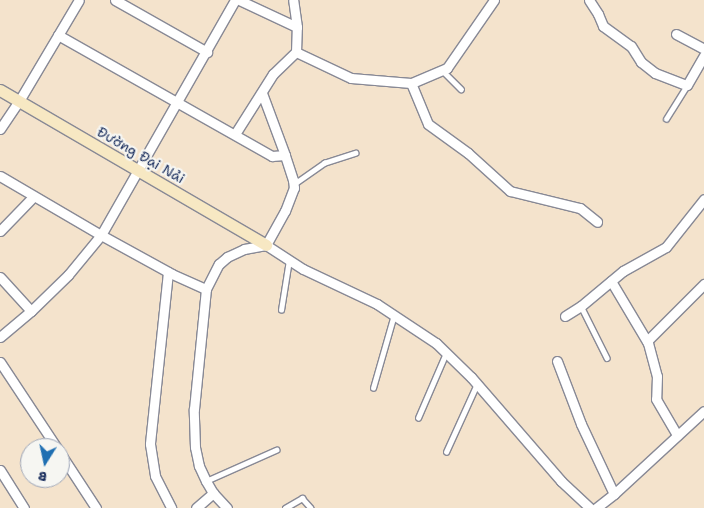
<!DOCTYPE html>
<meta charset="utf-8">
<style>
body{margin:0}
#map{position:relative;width:704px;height:508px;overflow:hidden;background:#f4e3cc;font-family:"Shantell Sans",sans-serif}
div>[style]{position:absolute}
.roads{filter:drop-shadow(1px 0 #888995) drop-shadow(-1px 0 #888995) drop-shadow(0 1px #888995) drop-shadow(0 -1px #888995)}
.lane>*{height:4.5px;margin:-2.25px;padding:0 2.25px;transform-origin:2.25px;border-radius:2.25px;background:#fff}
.street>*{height:9px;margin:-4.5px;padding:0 4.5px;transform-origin:4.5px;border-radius:4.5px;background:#fff}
.secondary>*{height:11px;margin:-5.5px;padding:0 5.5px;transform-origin:5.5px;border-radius:5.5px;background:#f7e8c3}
span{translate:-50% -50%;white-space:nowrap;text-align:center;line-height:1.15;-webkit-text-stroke:4.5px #f6f6f2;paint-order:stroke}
.street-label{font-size:14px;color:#1b2f5e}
.north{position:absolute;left:20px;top:438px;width:50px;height:50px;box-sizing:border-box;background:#f6f6f2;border:1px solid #9ea6b7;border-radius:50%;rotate:190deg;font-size:14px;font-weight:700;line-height:20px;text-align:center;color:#1b2f5e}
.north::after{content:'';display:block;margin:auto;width:18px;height:22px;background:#1f6fb2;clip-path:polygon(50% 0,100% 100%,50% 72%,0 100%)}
</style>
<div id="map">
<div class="roads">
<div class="lane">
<i style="left:442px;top:70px;width:27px;rotate:45deg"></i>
<i style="left:666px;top:119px;width:40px;rotate:-58deg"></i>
<i style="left:294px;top:184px;width:37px;rotate:-35deg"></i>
<i style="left:324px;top:163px;width:33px;rotate:-18deg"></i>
<i style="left:581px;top:306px;width:58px;rotate:63.4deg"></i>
<i style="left:281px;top:310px;width:51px;rotate:-80.9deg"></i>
<i style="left:373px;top:388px;width:76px;rotate:-74deg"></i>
<i style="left:418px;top:418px;width:71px;rotate:-66.7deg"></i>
<i style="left:446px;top:452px;width:75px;rotate:-65.5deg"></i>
<i style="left:206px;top:481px;width:77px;rotate:-23.9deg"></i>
<i style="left:285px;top:508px;width:20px;rotate:-30deg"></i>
<i style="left:302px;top:498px;width:13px;rotate:48deg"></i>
</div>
<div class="street">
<i style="left:115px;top:0;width:106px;rotate:29.5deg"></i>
<i style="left:239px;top:0;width:64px;rotate:25deg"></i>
<i style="left:494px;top:0;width:83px;rotate:124.7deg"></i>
<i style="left:447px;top:68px;width:39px;rotate:157deg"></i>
<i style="left:411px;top:83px;width:44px;rotate:67.5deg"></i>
<i style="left:428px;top:124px;width:49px;rotate:35.9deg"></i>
<i style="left:468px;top:153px;width:57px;rotate:42.1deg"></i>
<i style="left:510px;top:191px;width:72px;rotate:13.7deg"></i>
<i style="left:580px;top:208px;width:22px;rotate:39deg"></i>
<i style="left:589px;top:0;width:17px;rotate:57deg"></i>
<i style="left:598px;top:14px;width:13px;rotate:67deg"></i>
<i style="left:603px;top:26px;width:34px;rotate:36deg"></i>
<i style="left:631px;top:46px;width:19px;rotate:58deg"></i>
<i style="left:641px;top:62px;width:18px;rotate:38deg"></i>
<i style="left:655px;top:73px;width:34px;rotate:21deg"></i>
<i style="left:687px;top:85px;width:34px;rotate:-60deg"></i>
<i style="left:676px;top:34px;width:32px;rotate:28deg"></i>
<i style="left:58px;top:35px;width:246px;rotate:29.5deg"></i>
<i style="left:272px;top:156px;width:13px;rotate:-4deg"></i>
<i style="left:285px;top:155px;width:66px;rotate:-110.4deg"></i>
<i style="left:296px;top:52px;width:61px;rotate:25.3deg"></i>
<i style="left:351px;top:78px;width:60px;rotate:4.8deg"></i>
<i style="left:0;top:129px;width:34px;rotate:-56deg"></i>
<i style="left:19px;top:101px;width:117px;rotate:-59.3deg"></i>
<i style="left:235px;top:134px;width:71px;rotate:-57.7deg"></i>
<i style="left:273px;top:74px;width:32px;rotate:-44deg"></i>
<i style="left:296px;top:52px;width:25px;rotate:-88deg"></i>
<i style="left:297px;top:27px;width:27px;rotate:-98deg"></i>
<i style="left:0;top:176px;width:117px;rotate:30.3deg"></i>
<i style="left:101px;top:235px;width:81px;rotate:28.8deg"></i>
<i style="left:172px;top:274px;width:37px;rotate:24deg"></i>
<i style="left:0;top:231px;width:47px;rotate:-45.9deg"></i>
<i style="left:266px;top:245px;width:39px;rotate:-61deg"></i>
<i style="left:285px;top:211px;width:25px;rotate:-69deg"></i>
<i style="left:294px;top:188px;width:8px;rotate:-97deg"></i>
<i style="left:293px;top:180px;width:26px;rotate:-108deg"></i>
<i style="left:168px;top:272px;width:173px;rotate:96deg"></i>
<i style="left:150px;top:444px;width:32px;rotate:81deg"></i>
<i style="left:155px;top:476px;width:36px;rotate:63deg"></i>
<i style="left:0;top:277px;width:46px;rotate:47.6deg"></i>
<i style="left:611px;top:281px;width:72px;rotate:59.2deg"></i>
<i style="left:648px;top:343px;width:34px;rotate:75deg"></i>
<i style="left:657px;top:376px;width:23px;rotate:92deg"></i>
<i style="left:656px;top:399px;width:42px;rotate:59.7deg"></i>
<i style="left:565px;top:316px;width:19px;rotate:-32deg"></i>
<i style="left:581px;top:306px;width:55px;rotate:-39.8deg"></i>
<i style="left:623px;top:271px;width:49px;rotate:-29.2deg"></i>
<i style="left:666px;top:247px;width:61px;rotate:-51.6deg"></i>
<i style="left:0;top:337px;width:40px;rotate:-40deg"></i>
<i style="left:31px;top:311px;width:52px;rotate:-44.2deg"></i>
<i style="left:68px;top:275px;width:52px;rotate:-50.5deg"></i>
<i style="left:101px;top:235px;width:271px;rotate:-60.3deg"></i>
<i style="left:647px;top:341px;width:81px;rotate:-45deg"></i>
<i style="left:557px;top:361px;width:67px;rotate:69.1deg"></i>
<i style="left:581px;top:424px;width:77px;rotate:64.8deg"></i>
<i style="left:0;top:362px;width:103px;rotate:56.5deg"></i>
<i style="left:60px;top:453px;width:66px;rotate:56.8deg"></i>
<i style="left:0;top:470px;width:45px;rotate:57.7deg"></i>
<i style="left:196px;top:508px;width:23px;rotate:-41deg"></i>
<i style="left:227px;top:508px;width:21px;rotate:-133deg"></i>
<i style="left:213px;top:493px;width:14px;rotate:-120deg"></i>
<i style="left:206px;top:481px;width:17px;rotate:-115deg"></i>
<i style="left:199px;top:466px;width:19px;rotate:-102deg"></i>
<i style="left:195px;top:447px;width:38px;rotate:-92deg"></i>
<i style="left:194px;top:409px;width:121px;rotate:-84.3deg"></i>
<i style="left:206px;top:289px;width:28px;rotate:-63deg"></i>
<i style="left:219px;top:264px;width:11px;rotate:-41deg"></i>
<i style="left:227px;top:257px;width:19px;rotate:-25deg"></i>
<i style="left:244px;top:249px;width:22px;rotate:-10deg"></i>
<i style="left:266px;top:245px;width:44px;rotate:33deg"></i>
<i style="left:303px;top:269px;width:82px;rotate:25.3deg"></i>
<i style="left:377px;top:304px;width:71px;rotate:33.5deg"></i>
<i style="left:436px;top:343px;width:49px;rotate:44.2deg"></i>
<i style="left:471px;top:377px;width:138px;rotate:49.1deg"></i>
<i style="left:561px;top:481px;width:40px;rotate:43deg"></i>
<i style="left:596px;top:508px;width:23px;rotate:-38deg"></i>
<i style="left:614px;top:494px;width:122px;rotate:-42.7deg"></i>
</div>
<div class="secondary">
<i style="left:0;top:90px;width:308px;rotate:30.2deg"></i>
</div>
</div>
<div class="street-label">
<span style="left:141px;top:155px;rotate:30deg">Đường Đại Nải</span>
</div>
<div class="north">B</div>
</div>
